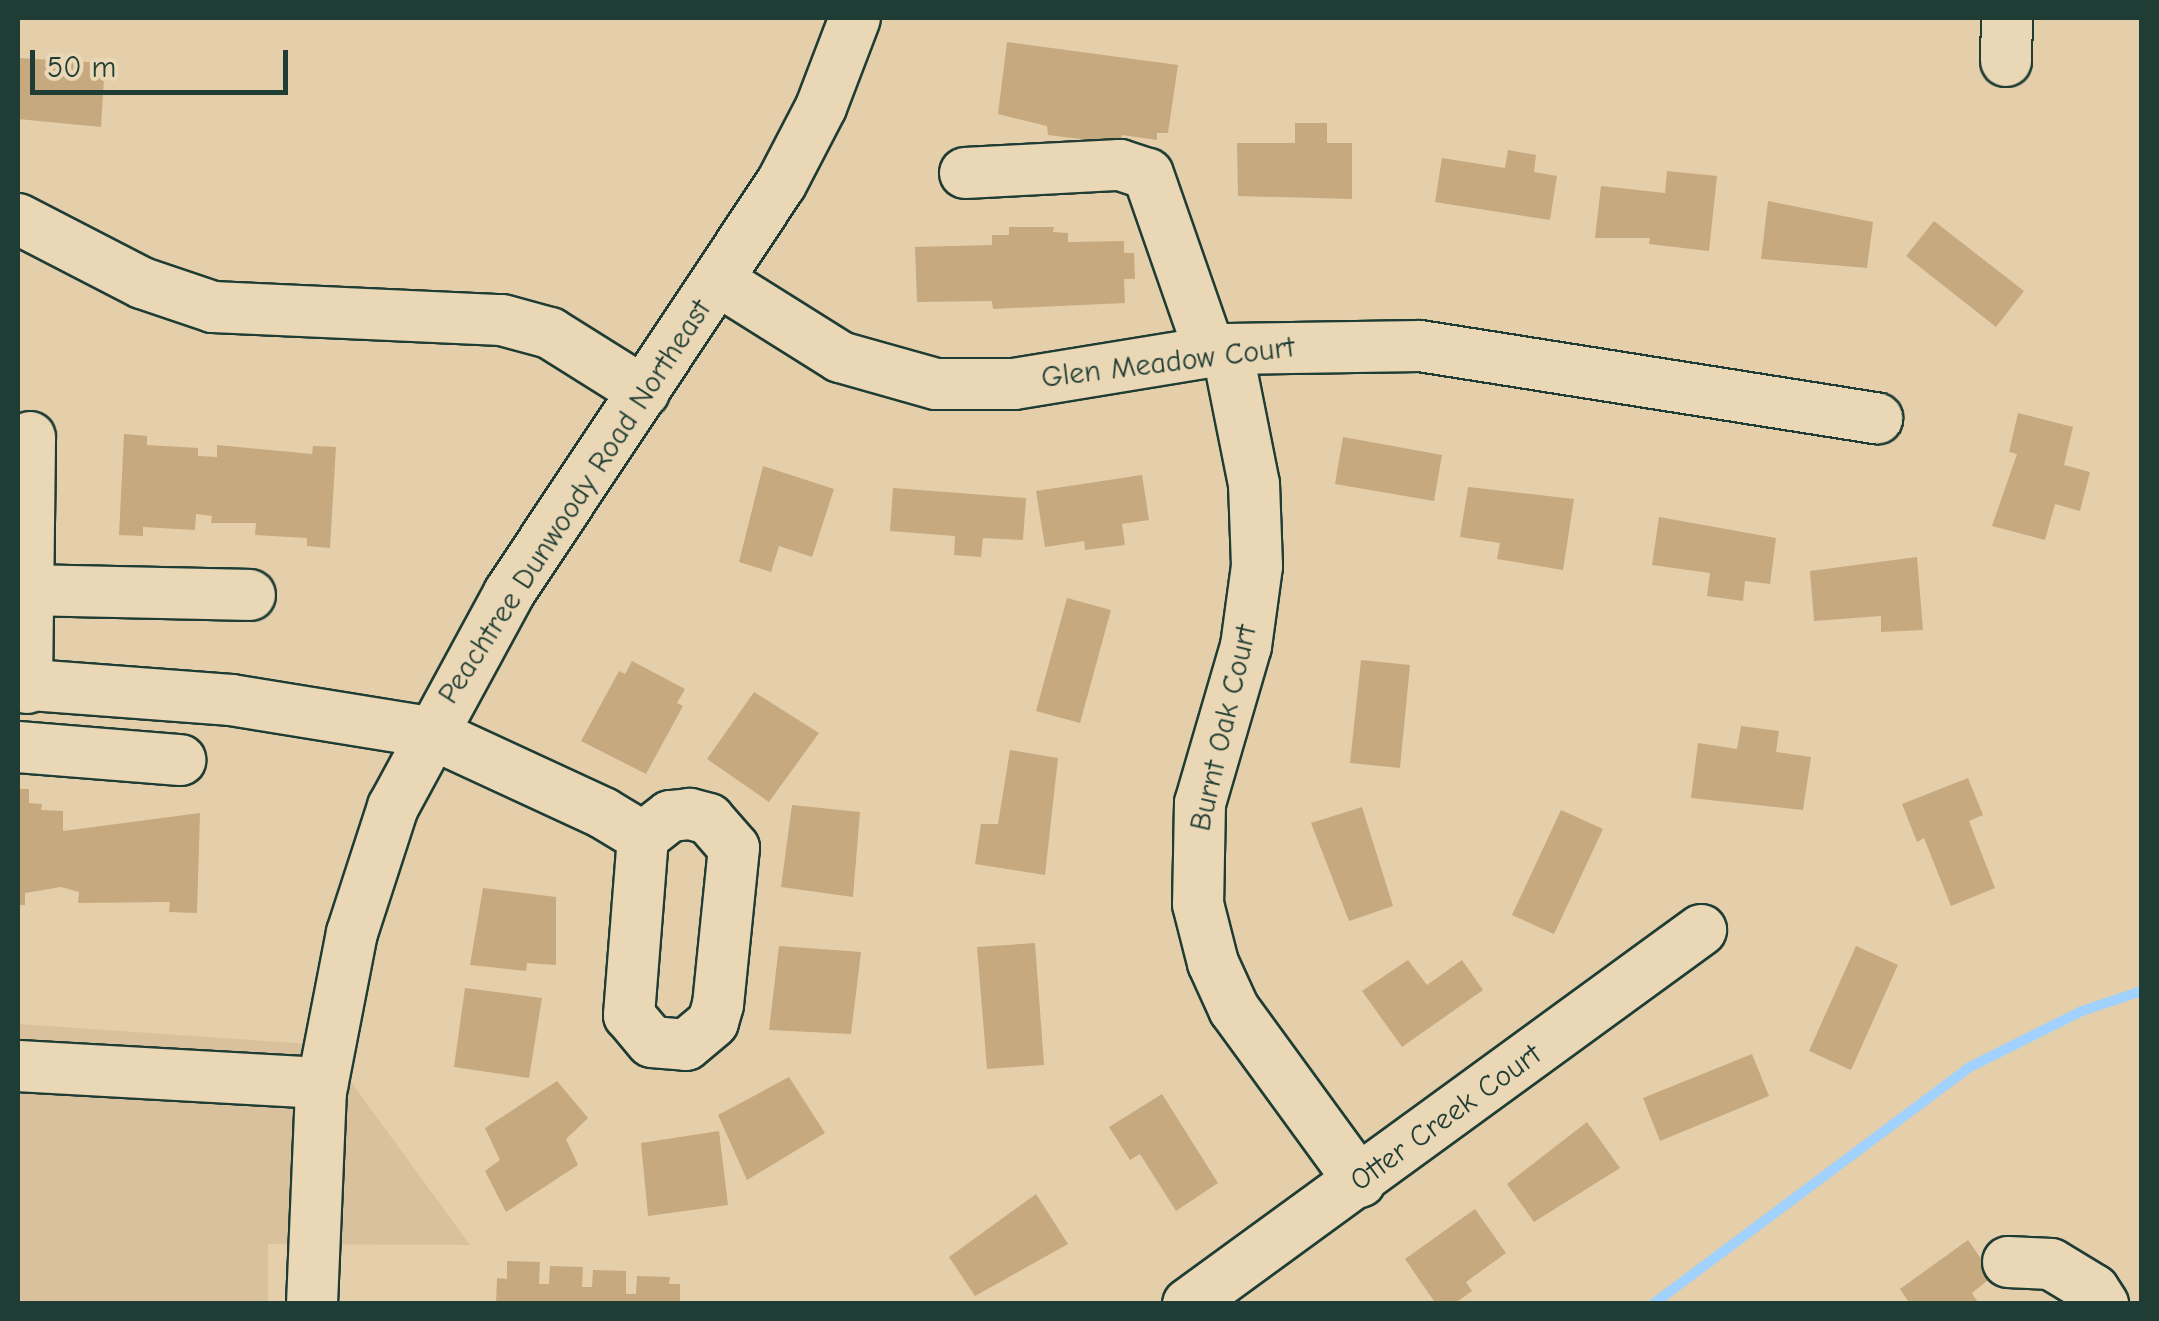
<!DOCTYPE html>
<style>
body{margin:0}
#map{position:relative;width:2159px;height:1321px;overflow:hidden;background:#e5cfab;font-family:"Comic Neue",sans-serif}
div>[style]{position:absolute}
.built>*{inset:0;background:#d8c19c}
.stream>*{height:10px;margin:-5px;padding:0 5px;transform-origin:5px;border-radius:5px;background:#a1d1fd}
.building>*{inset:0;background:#c6a97f}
.roads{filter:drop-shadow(2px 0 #1f3d34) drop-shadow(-2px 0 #1f3d34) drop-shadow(0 2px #1f3d34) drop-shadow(0 -2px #1f3d34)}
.minor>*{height:50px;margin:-25px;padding:0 25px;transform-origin:25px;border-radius:25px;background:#ead7b5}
span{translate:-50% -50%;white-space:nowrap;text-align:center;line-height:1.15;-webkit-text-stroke:8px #ead7b5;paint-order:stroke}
.street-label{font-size:30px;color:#1f3d34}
.frame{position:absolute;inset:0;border:20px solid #1f3d34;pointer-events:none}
.scale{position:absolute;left:30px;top:50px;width:258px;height:45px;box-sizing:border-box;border:5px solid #1f3d34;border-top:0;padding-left:12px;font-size:30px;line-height:35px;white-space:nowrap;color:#1f3d34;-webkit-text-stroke:8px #ead7b5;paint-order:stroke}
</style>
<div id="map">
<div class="built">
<i style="clip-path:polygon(18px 1024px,324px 1045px,470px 1245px,268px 1244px,268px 1303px,18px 1303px)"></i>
</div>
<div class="stream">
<i style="left:1653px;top:1304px;width:394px;rotate:-36.8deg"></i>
<i style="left:1968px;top:1068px;width:127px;rotate:-26.6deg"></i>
<i style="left:2082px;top:1011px;width:63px;rotate:-18.4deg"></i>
</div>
<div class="building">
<i style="clip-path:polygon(1007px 42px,1178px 65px,1168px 133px,1157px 133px,1157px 140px,1122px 135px,1121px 144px,1048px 135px,1047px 126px,998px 114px)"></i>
<i style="clip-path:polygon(18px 58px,105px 63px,101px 127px,18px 119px)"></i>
<i style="clip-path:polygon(1295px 123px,1327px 123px,1327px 143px,1352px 143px,1352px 199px,1238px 196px,1237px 143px,1295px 143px)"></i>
<i style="clip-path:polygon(1508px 150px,1536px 155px,1534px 172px,1557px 176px,1550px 220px,1435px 202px,1442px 158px,1505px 168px)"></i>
<i style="clip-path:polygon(1667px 171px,1717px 176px,1709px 251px,1649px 244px,1650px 238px,1595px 238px,1601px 186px,1665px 193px)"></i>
<i style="clip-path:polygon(1768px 201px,1873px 222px,1867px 268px,1761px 259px)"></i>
<i style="clip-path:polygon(1934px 221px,2024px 291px,1996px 327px,1906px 256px)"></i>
<i style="clip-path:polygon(1009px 227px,1054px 227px,1053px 232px,1068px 233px,1068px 242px,1124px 241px,1124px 253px,1134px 253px,1135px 279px,1124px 279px,1125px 303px,993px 309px,992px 301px,917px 302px,915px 247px,992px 245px,992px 235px,1009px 235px)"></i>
<i style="clip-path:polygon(2018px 413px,2073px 427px,2064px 465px,2090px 472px,2080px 511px,2055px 504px,2045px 540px,1992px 526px,2017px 454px,2009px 452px)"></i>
<i style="clip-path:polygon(124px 434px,147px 436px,147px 445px,198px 448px,198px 456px,217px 457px,217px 445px,312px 454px,313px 446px,336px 447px,330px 548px,307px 546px,307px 538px,255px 535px,256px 523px,211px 523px,212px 516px,196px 514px,195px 530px,143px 527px,143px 536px,119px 535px)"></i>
<i style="clip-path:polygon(1343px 437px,1442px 455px,1434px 501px,1335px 484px)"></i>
<i style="clip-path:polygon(763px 466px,834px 489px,812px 557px,779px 546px,771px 572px,739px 562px)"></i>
<i style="clip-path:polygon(1142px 475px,1149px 520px,1122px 524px,1125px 545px,1085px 550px,1084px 541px,1045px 547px,1036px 491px)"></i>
<i style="clip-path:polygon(1468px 487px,1574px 499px,1563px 570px,1497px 559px,1500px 543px,1460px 537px)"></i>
<i style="clip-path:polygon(893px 488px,1026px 498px,1023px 540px,983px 538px,981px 557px,954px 555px,955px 536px,890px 531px)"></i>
<i style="clip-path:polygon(1659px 517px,1776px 538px,1770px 584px,1745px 581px,1743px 601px,1707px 596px,1710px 573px,1652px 565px)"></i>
<i style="clip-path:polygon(1917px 557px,1923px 630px,1881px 632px,1881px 616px,1814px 621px,1810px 571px)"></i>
<i style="clip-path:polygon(1067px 598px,1111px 610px,1080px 723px,1036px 711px)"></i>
<i style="clip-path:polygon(1361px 660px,1410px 665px,1400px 768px,1350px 763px)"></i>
<i style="clip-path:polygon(632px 661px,685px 689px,677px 703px,683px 706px,646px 774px,581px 741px,619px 671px,625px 674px)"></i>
<i style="clip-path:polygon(754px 692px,819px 733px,769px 802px,707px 759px)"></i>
<i style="clip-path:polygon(1741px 726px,1779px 731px,1776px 752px,1811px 757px,1803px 810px,1691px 798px,1698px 743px,1737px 749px)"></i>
<i style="clip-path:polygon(1010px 750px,1058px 758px,1045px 875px,975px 864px,981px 824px,998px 824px)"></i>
<i style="clip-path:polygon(1968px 778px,1983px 815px,1969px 821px,1995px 888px,1951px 906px,1924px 838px,1917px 842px,1902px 804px)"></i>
<i style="clip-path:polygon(18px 789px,29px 789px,29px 803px,42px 804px,41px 810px,63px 811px,63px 831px,200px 813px,197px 913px,169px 912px,170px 902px,78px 903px,79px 892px,61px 887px,25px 893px,25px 905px,18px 905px)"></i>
<i style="clip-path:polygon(792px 805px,860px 812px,853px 897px,781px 887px)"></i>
<i style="clip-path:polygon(1362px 807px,1393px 906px,1349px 921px,1311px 823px)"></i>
<i style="clip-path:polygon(1561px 810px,1603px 829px,1554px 934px,1512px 915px)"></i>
<i style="clip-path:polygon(483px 888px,556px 897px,556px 965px,527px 963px,526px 971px,470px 965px)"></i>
<i style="clip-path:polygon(1035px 943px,1044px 1065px,987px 1069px,977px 947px)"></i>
<i style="clip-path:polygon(779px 946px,861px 952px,851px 1034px,769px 1030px)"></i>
<i style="clip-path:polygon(1856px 946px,1898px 965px,1851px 1070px,1809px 1051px)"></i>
<i style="clip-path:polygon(1408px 960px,1427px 985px,1462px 960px,1483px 990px,1402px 1047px,1362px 991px)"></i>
<i style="clip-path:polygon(465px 988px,542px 998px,529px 1078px,454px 1067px)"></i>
<i style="clip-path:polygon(1752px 1054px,1769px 1096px,1660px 1141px,1643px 1098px)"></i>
<i style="clip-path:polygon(789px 1077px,825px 1133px,747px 1180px,718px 1115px)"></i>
<i style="clip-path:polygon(557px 1081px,588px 1118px,566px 1139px,578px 1165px,506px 1212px,485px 1171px,500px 1160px,485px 1128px)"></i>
<i style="clip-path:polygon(1162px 1094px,1218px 1183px,1176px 1211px,1140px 1154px,1130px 1160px,1109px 1127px)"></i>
<i style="clip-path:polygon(1587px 1122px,1620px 1168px,1534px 1222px,1507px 1184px)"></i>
<i style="clip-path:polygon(719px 1131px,728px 1205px,648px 1216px,641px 1143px)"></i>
<i style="clip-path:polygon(1036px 1194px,1068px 1244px,975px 1296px,949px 1257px)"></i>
<i style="clip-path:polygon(1475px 1209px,1506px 1253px,1466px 1282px,1472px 1291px,1454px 1304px,1436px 1304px,1405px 1259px)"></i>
<i style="clip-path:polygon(1968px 1240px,1993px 1276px,1972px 1293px,1979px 1304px,1910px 1304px,1900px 1289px)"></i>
<i style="clip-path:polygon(507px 1261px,540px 1262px,539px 1284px,549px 1284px,550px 1266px,583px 1267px,582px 1287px,592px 1287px,593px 1270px,626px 1271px,626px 1294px,636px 1294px,637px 1276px,670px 1277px,669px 1284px,680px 1284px,680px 1304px,496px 1304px,497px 1278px,507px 1279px)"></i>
</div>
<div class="roads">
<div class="minor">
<i style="left:2006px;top:61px;width:43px;rotate:-88.7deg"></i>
<i style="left:965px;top:173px;width:155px;rotate:-3deg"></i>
<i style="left:1120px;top:165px;width:29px;rotate:18deg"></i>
<i style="left:1148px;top:174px;width:188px;rotate:70.8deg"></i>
<i style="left:18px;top:219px;width:140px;rotate:27.3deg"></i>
<i style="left:142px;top:283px;width:75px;rotate:18.7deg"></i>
<i style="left:213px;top:307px;width:289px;rotate:2.6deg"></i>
<i style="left:502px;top:320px;width:50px;rotate:15.2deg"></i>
<i style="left:550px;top:333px;width:111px;rotate:32.1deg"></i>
<i style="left:719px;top:281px;width:143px;rotate:32.1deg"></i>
<i style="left:840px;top:357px;width:100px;rotate:15.7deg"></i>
<i style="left:936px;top:384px;width:78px"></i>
<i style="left:1014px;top:384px;width:216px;rotate:-9.3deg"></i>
<i style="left:1227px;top:349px;width:193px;rotate:-0.9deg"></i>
<i style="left:1420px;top:346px;width:463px;rotate:9deg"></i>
<i style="left:1227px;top:349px;width:138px;rotate:78.7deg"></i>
<i style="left:1254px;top:484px;width:82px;rotate:87.9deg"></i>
<i style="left:1257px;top:566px;width:81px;rotate:97.8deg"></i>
<i style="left:1246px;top:646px;width:164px;rotate:106.3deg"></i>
<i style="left:1200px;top:803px;width:101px;rotate:91.1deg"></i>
<i style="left:1198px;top:904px;width:61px;rotate:75.7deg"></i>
<i style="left:1213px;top:963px;width:51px;rotate:65.5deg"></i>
<i style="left:1234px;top:1009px;width:214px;rotate:53.9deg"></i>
<i style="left:28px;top:590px;width:222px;rotate:1.3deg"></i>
<i style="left:18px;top:684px;width:214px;rotate:4.3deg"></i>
<i style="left:231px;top:700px;width:200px;rotate:9.2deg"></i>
<i style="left:428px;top:732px;width:193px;rotate:24.8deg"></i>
<i style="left:603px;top:813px;width:47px;rotate:31deg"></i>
<i style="left:643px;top:837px;width:179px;rotate:94.5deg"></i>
<i style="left:629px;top:1015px;width:35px;rotate:50deg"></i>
<i style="left:652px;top:1042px;width:34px;rotate:5deg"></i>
<i style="left:686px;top:1045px;width:35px;rotate:-40deg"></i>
<i style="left:713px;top:1022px;width:18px;rotate:-74deg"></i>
<i style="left:718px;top:1005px;width:158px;rotate:-84.2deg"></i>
<i style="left:734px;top:848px;width:38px;rotate:-131deg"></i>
<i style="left:709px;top:819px;width:20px;rotate:-165deg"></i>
<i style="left:690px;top:814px;width:20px;rotate:174deg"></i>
<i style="left:670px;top:816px;width:34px;rotate:142deg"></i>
<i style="left:27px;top:688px;width:251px;rotate:-89.3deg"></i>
<i style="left:18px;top:747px;width:163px;rotate:4.6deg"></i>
<i style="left:18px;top:1066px;width:305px;rotate:3.2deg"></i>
<i style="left:2008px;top:1262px;width:43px;rotate:2.7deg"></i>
<i style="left:2051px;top:1264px;width:50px;rotate:31.2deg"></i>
<i style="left:2094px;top:1290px;width:17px;rotate:57deg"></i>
<i style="left:312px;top:1304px;width:212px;rotate:-87.6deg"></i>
<i style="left:321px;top:1092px;width:162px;rotate:-79deg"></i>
<i style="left:352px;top:933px;width:133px;rotate:-72deg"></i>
<i style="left:393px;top:807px;width:243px;rotate:-61.5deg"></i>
<i style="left:509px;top:593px;width:491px;rotate:-56.4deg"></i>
<i style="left:781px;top:184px;width:87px;rotate:-62.5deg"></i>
<i style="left:821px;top:107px;width:95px;rotate:-69.1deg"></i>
<i style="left:1188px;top:1304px;width:635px;rotate:-36.09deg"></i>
</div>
</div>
<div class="street-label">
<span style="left:1168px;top:363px;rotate:-7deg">Glen Meadow Court</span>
<span style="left:575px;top:502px;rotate:-57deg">Peachtree Dunwoody Road Northeast</span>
<span style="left:1224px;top:728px;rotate:-77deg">Burnt Oak Court</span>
<span style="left:1446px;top:1118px;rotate:-36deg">Otter Creek Court</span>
</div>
<div class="frame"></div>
<div class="scale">50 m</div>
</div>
